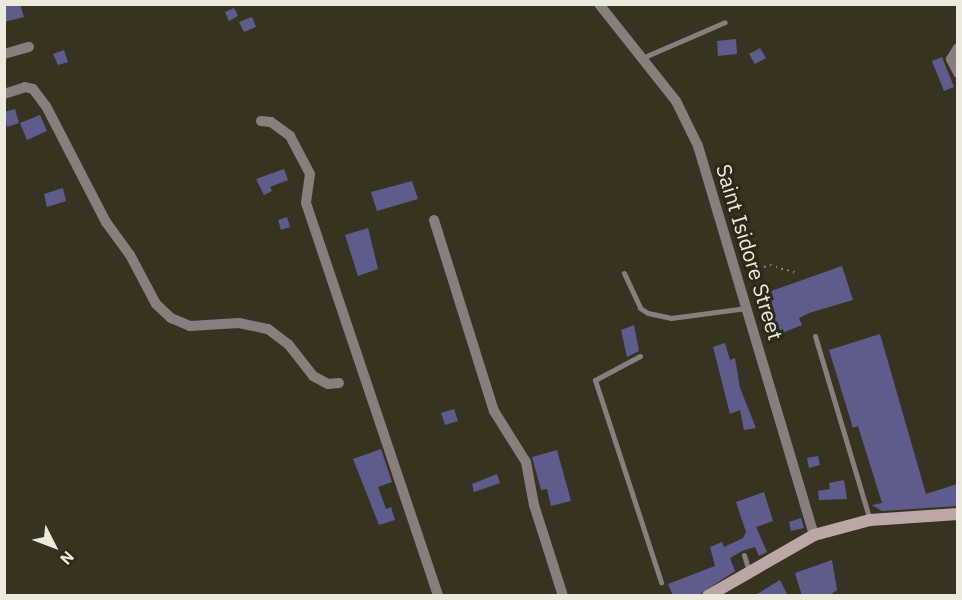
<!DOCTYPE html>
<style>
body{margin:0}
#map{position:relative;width:962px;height:600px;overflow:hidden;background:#383321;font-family:"IBM Plex Sans",sans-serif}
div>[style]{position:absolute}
.building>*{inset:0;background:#5e5c8d}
.path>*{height:2px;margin-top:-1px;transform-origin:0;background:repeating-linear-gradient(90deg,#8c8879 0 1.5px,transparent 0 6px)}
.lane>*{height:5px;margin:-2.5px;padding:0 2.5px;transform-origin:2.5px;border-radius:2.5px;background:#897e7d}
.street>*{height:10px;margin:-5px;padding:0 5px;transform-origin:5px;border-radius:5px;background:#897e7d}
.secondary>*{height:12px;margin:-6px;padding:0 6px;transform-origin:6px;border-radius:6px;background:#baa7a6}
span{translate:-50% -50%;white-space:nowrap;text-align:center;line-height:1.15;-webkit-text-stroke:6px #2e2917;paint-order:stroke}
.street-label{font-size:21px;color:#ece9dd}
.frame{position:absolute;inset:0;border:6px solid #ece9dd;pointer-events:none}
.north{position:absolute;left:24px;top:516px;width:60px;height:60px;-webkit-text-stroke:4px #2e2917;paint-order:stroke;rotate:132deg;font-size:16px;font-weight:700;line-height:24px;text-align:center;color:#ece9dd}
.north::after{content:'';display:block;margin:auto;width:21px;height:27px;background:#ece9dd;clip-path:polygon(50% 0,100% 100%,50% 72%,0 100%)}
</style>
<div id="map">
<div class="building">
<i style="clip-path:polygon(4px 4px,20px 4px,24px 17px,4px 22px)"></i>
<i style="clip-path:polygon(234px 8px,238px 16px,229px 21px,225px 12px)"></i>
<i style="clip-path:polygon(252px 17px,256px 27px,244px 32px,239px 22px)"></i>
<i style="clip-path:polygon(736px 39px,737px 54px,718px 56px,717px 41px)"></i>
<i style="clip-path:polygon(760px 48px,766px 58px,755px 64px,749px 54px)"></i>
<i style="clip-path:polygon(64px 50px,68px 62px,58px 65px,53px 54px)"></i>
<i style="clip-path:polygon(942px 57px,954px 87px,944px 91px,932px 61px)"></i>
<i style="clip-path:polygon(15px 109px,19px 123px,7px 127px,4px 112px)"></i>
<i style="clip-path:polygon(40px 115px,47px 131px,27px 140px,20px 123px)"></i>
<i style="clip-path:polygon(284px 169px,288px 180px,270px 187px,272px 191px,264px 195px,256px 179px)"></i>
<i style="clip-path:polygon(412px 181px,418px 199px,377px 211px,371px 192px)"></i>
<i style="clip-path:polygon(63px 188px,66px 201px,47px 207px,44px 194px)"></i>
<i style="clip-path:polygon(287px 217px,290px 227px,281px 230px,278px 220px)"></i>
<i style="clip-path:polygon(368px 228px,378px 269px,358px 276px,345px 235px)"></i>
<i style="clip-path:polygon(842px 266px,853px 300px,809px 313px,799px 318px,802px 325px,767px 339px,763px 327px,769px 325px,760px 295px)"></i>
<i style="clip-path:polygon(634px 325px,639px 351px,627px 357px,621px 330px)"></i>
<i style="clip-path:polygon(880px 334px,926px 494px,957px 484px,957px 506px,882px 511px,872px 505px,882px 503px,858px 426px,853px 428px,829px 350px)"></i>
<i style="clip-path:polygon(725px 343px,730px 360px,735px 358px,740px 388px,756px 428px,744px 430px,740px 410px,730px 414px,713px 347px)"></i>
<i style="clip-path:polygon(454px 409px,458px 421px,445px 425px,441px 413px)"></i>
<i style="clip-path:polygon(381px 449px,392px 482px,378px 487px,386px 509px,391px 507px,395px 520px,379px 525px,353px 459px)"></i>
<i style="clip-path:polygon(557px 450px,571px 501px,551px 506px,547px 489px,541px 490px,532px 457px)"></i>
<i style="clip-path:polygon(818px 456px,820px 465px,809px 468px,807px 458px)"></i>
<i style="clip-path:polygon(497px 474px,500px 483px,474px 492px,472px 484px)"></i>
<i style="clip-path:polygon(844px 480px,847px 499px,819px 500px,818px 491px,830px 489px,829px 483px)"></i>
<i style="clip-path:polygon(764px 492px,773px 521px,756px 527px,767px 552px,759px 556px,755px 547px,742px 551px,730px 558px,735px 571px,700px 594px,673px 596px,668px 584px,715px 566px,710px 547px,722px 542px,724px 547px,743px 538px,746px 532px,736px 502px)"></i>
<i style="clip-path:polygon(801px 518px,804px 528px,791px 531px,789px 522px)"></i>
<i style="clip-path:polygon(832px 560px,837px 590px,829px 596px,802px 596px,795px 573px)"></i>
<i style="clip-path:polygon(780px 580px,788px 596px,754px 596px,765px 589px)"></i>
</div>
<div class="path">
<i style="left:747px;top:272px;width:24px;rotate:-17deg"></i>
<i style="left:770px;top:265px;width:28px;rotate:17deg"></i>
</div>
<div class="lane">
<i style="left:642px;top:58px;width:90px;rotate:-23.4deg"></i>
<i style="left:624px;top:273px;width:38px;rotate:65deg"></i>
<i style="left:640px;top:308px;width:9px;rotate:32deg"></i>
<i style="left:648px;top:313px;width:24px;rotate:12deg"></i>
<i style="left:671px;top:318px;width:76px;rotate:-7.6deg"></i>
<i style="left:815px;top:336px;width:192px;rotate:73.4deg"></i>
<i style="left:640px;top:356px;width:51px;rotate:151.9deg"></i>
<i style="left:595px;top:380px;width:213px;rotate:71.9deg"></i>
<i style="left:744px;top:555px;width:17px;rotate:73deg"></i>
</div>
<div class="street">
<i style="left:599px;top:4px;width:124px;rotate:51.6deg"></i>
<i style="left:676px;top:101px;width:50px;rotate:63.9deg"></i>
<i style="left:698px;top:146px;width:406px;rotate:73.4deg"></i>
<i style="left:958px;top:48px;width:13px;rotate:122deg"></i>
<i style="left:951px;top:59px;width:16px;rotate:63deg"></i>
<i style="left:4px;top:54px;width:26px;rotate:-16deg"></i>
<i style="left:4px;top:94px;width:22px;rotate:-18deg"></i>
<i style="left:25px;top:87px;width:8px;rotate:14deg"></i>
<i style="left:33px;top:89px;width:21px;rotate:53deg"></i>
<i style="left:46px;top:106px;width:131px;rotate:62.7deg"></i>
<i style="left:106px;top:222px;width:41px;rotate:54deg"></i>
<i style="left:130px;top:255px;width:55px;rotate:62deg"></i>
<i style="left:156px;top:304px;width:21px;rotate:43deg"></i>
<i style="left:171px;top:318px;width:21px;rotate:23deg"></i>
<i style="left:190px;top:326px;width:49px;rotate:-3.5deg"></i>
<i style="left:239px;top:323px;width:30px;rotate:12deg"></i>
<i style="left:268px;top:329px;width:26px;rotate:37deg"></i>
<i style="left:289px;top:345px;width:39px;rotate:52deg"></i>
<i style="left:313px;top:376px;width:17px;rotate:28deg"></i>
<i style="left:328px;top:384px;width:11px;rotate:-5deg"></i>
<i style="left:261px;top:121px;width:10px;rotate:6deg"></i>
<i style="left:271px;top:122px;width:24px;rotate:36deg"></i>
<i style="left:290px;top:136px;width:43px;rotate:62.2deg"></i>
<i style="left:310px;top:174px;width:29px;rotate:98deg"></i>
<i style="left:306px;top:203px;width:415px;rotate:71.4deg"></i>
<i style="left:434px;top:220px;width:200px;rotate:72.6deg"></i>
<i style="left:494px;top:411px;width:60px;rotate:57.9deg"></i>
<i style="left:526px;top:462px;width:44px;rotate:79.5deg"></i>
<i style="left:534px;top:505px;width:96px;rotate:72.3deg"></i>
</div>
<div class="secondary">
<i style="left:708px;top:596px;width:122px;rotate:-29.9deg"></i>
<i style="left:814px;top:535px;width:58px;rotate:-15deg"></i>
<i style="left:870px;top:520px;width:88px;rotate:-3.9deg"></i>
</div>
<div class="street-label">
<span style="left:750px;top:252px;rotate:73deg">Saint Isidore Street</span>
</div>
<div class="frame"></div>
<div class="north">N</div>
</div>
